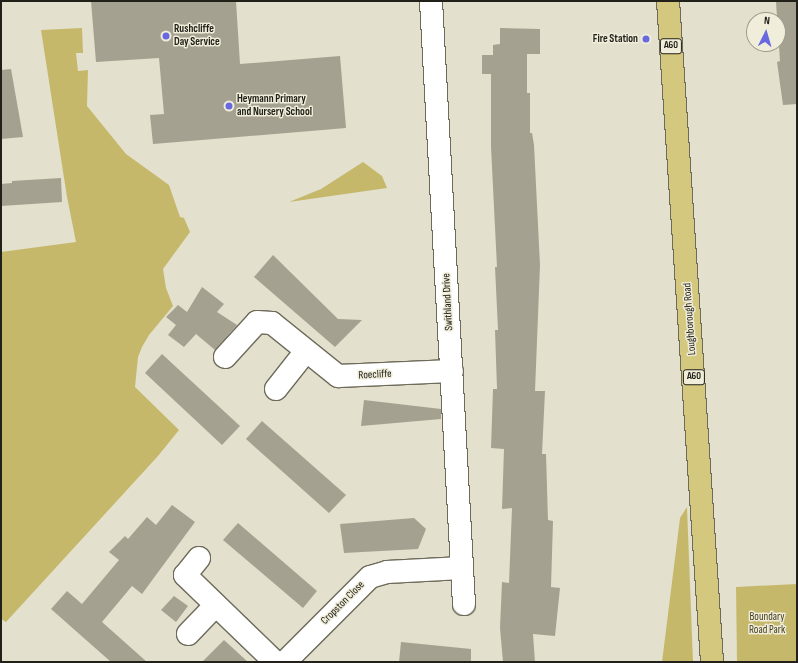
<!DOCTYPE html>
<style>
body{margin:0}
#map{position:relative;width:798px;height:663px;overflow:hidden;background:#e3e0cd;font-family:"Sofia Sans Condensed",sans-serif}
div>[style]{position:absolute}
.green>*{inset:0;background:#c6b86a}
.building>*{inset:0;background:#a4a190}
.roads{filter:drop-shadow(1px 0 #6e6b5b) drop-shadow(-1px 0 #6e6b5b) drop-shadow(0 1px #6e6b5b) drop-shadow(0 -1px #6e6b5b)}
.minor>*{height:22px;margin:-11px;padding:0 11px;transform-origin:11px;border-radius:11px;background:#fff}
.major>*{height:22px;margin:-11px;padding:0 11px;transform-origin:11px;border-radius:11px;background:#d4c87f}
.dots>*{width:11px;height:11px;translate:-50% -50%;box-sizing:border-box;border:2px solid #f0edda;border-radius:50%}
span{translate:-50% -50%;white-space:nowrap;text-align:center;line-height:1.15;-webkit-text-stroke:3px #f0edda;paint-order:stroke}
.shield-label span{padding:1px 3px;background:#f0edda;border:1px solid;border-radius:3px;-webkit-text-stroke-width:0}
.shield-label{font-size:10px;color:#212019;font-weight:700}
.poi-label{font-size:11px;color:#212019;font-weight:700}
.left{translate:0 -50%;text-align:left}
.right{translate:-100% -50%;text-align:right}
.street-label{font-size:11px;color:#212019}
.park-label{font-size:11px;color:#423c19}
.frame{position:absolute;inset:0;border:2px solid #212019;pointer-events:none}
.north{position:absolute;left:746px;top:12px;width:40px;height:40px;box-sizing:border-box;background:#f0edda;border:1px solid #9d9b8d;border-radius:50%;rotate:5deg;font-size:11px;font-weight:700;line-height:16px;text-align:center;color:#212019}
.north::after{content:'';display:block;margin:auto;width:14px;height:18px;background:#6868e1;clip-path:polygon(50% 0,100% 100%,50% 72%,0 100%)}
</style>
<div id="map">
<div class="green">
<i style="clip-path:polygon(82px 28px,83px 53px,76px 53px,78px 71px,88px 70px,87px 106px,126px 154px,169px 185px,180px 217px,184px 218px,190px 232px,163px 269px,166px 288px,173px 306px,149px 335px,142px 347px,138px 357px,135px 387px,179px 430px,158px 456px,6px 622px,1px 619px,1px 252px,76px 242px,67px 197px,41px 30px)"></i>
<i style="clip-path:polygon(363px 162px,382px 176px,387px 188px,289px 202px,321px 189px)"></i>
<i style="clip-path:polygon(687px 507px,693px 662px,662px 662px,680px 518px)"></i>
<i style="clip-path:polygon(797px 584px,797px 662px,737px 662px,736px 587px)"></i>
</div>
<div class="building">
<i style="clip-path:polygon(91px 1px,236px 1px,240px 64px,340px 56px,346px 128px,153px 144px,150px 115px,164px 114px,159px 58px,96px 62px)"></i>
<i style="clip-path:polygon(797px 1px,797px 104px,783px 105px,777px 62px,780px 61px,776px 2px)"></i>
<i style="clip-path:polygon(500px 28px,540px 29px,540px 54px,527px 54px,527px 93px,530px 93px,530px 133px,532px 133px,534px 145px,540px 265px,535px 391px,545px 391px,542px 454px,546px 454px,548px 520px,553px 521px,551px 587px,560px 588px,555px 636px,533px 634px,535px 662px,503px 662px,500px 628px,502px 582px,509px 583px,512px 508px,502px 509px,504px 449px,491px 448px,493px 389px,497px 389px,495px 330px,498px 330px,495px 267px,497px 267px,491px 147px,491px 74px,482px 74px,482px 55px,493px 55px,493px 45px,500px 44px)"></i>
<i style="clip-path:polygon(11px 69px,23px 137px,1px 139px,1px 70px)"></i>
<i style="clip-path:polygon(61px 178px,62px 202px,1px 206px,1px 184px,12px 183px,12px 181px)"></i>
<i style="clip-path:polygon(273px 255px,338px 319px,362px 320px,335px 347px,254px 277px)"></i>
<i style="clip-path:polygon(202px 287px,224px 304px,217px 312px,237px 325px,215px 350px,196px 334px,184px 347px,168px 335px,176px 325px,166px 317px,178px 305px,187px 312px)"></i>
<i style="clip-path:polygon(162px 354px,240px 426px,222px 445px,145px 373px)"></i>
<i style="clip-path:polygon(364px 400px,441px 409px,441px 419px,361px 426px)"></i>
<i style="clip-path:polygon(262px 421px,346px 495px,329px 513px,246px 439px)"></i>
<i style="clip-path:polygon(172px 505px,195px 522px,142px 594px,132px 586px,102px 622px,147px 662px,111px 662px,51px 609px,67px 591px,82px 604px,119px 560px,109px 552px,125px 536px,128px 539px,147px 517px,156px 525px)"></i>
<i style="clip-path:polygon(414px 518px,426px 529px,418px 549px,344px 553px,340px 524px)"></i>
<i style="clip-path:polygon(238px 523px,317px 591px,303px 608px,223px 540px)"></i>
<i style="clip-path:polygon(174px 596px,188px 606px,176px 622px,161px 610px)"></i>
<i style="clip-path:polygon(224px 640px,248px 662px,202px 662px)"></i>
<i style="clip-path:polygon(401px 642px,471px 649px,471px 662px,399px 662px)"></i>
</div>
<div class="roads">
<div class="minor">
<i style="left:431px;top:1px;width:604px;rotate:86.87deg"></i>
<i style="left:225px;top:357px;width:47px;rotate:-47.6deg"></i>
<i style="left:257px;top:322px;width:15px;rotate:4deg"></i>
<i style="left:272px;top:323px;width:85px;rotate:38.8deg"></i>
<i style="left:338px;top:376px;width:114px;rotate:-2.5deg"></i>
<i style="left:276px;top:389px;width:48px;rotate:-51.7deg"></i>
<i style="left:199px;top:558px;width:22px;rotate:129deg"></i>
<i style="left:185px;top:575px;width:125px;rotate:44deg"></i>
<i style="left:188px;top:634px;width:40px;rotate:-46deg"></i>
<i style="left:285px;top:662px;width:120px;rotate:-45deg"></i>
<i style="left:370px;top:577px;width:18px;rotate:-16deg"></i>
<i style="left:387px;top:572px;width:75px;rotate:-3.1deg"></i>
</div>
<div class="major">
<i style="left:668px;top:1px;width:662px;rotate:86.19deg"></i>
</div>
</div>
<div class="dots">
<i style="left:166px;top:36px;background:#6868e1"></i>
<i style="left:646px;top:39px;background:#6868e1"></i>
<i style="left:229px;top:106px;background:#6868e1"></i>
</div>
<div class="shield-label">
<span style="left:671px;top:46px">A60</span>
<span style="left:694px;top:377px">A60</span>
</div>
<div class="poi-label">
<span class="left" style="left:174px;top:36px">Rushcliffe<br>Day Service</span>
<span class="right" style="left:638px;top:39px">Fire Station</span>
<span class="left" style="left:237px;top:106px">Heymann Primary<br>and Nursery School</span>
</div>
<div class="street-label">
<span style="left:448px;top:302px;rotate:-93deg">Swithland Drive</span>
<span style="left:690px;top:319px;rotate:-94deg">Loughborough Road</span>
<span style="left:375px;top:375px;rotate:-3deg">Roecliffe</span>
<span style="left:343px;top:603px;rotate:-45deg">Cropston Close</span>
</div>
<div class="park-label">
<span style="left:767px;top:624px">Boundary<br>Road Park</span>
</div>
<div class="frame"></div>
<div class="north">N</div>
</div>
